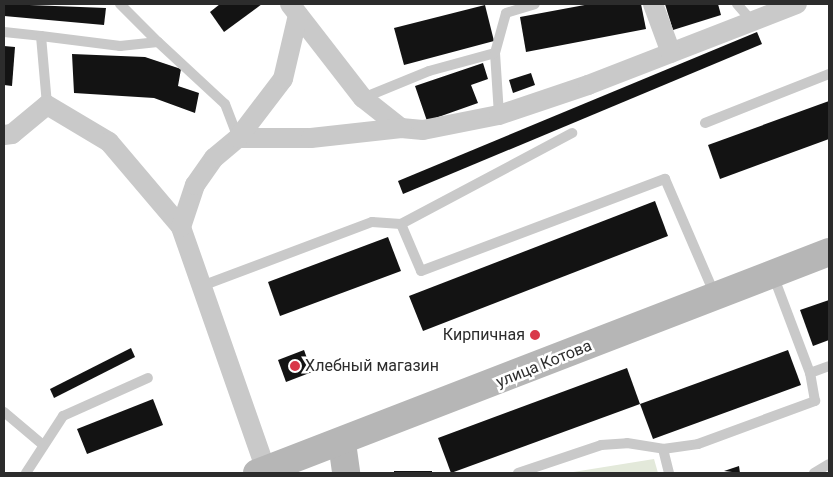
<!DOCTYPE html>
<meta charset="utf-8">
<style>
body{margin:0}
#map{position:relative;width:833px;height:477px;overflow:hidden;background:#fff;font-family:Roboto,sans-serif}
div>[style]{position:absolute}
.green>*{inset:0;background:#e3e9da}
.building>*{inset:0;background:#131313}
.lane>*{height:10px;margin:-5px;padding:0 5px;transform-origin:5px;border-radius:5px;background:#c9c9c9}
.street>*{height:20px;margin:-10px;padding:0 10px;transform-origin:10px;border-radius:10px;background:#c9c9c9}
.secondary>*{height:28px;margin:-14px;padding:0 14px;transform-origin:14px;border-radius:14px;background:#b6b6b6}
.dots>*{width:14px;height:14px;translate:-50% -50%;box-sizing:border-box;border:2px solid #fff;border-radius:50%}
span{translate:-50% -50%;white-space:nowrap;text-align:center;line-height:1.15;-webkit-text-stroke:5px #fff;paint-order:stroke}
.poi-label{font-size:16px;color:#2c2c2c}
.right{translate:-100% -50%;text-align:right}
.left{translate:0 -50%;text-align:left}
.street-label{font-size:16px;color:#2c2c2c}
.frame{position:absolute;inset:0;border:5px solid #2c2c2c;pointer-events:none}
</style>
<div id="map">
<div class="green">
<i style="clip-path:polygon(654px 459px,658px 473px,567px 473px)"></i>
</div>
<div class="building">
<i style="clip-path:polygon(4px 4px,106px 8px,104px 25px,4px 16px)"></i>
<i style="clip-path:polygon(220px 4px,262px 4px,224px 32px,210px 12px)"></i>
<i style="clip-path:polygon(590px 4px,641px 4px,646px 29px,526px 52px,520px 17px)"></i>
<i style="clip-path:polygon(665px 4px,718px 4px,721px 15px,673px 30px)"></i>
<i style="clip-path:polygon(485px 5px,494px 41px,404px 65px,394px 28px)"></i>
<i style="clip-path:polygon(757px 32px,762px 44px,403px 194px,398px 181px)"></i>
<i style="clip-path:polygon(4px 46px,15px 47px,12px 86px,4px 85px)"></i>
<i style="clip-path:polygon(72px 54px,145px 57px,181px 69px,178px 86px,199px 93px,195px 113px,154px 98px,74px 93px)"></i>
<i style="clip-path:polygon(483px 63px,488px 79px,471px 85px,478px 103px,427px 121px,415px 86px)"></i>
<i style="clip-path:polygon(531px 73px,535px 85px,513px 93px,509px 80px)"></i>
<i style="clip-path:polygon(829px 101px,829px 139px,720px 179px,708px 145px)"></i>
<i style="clip-path:polygon(655px 201px,668px 236px,423px 331px,409px 296px)"></i>
<i style="clip-path:polygon(388px 237px,401px 271px,280px 316px,268px 282px)"></i>
<i style="clip-path:polygon(829px 300px,829px 340px,813px 346px,800px 310px)"></i>
<i style="clip-path:polygon(131px 348px,135px 357px,54px 398px,50px 389px)"></i>
<i style="clip-path:polygon(304px 350px,312px 372px,286px 382px,278px 360px)"></i>
<i style="clip-path:polygon(788px 350px,801px 385px,653px 439px,640px 404px)"></i>
<i style="clip-path:polygon(627px 368px,640px 404px,451px 473px,438px 438px)"></i>
<i style="clip-path:polygon(153px 399px,163px 425px,87px 454px,77px 429px)"></i>
<i style="clip-path:polygon(739px 466px,740px 473px,724px 471px)"></i>
<i style="clip-path:polygon(394px 471px,432px 471px,432px 473px,394px 473px)"></i>
</div>
<div class="lane">
<i style="left:120px;top:4px;width:54px;rotate:45deg"></i>
<i style="left:737px;top:4px;width:23px;rotate:49deg"></i>
<i style="left:4px;top:32px;width:37px;rotate:6deg"></i>
<i style="left:41px;top:36px;width:69px;rotate:85deg"></i>
<i style="left:41px;top:36px;width:80px;rotate:7.2deg"></i>
<i style="left:120px;top:46px;width:38px;rotate:-6deg"></i>
<i style="left:158px;top:42px;width:91px;rotate:42.8deg"></i>
<i style="left:225px;top:104px;width:36px;rotate:69deg"></i>
<i style="left:495px;top:53px;width:62px;rotate:86.3deg"></i>
<i style="left:363px;top:98px;width:71px;rotate:-22.2deg"></i>
<i style="left:429px;top:71px;width:68px;rotate:-15.3deg"></i>
<i style="left:495px;top:53px;width:41px;rotate:-74.6deg"></i>
<i style="left:506px;top:13px;width:30px;rotate:-17deg"></i>
<i style="left:705px;top:123px;width:133px;rotate:-21.6deg"></i>
<i style="left:401px;top:224px;width:51px;rotate:66.9deg"></i>
<i style="left:421px;top:271px;width:261px;rotate:-20.7deg"></i>
<i style="left:665px;top:179px;width:126px;rotate:66.7deg"></i>
<i style="left:773px;top:275px;width:105px;rotate:69.3deg"></i>
<i style="left:810px;top:373px;width:20px;rotate:-20deg"></i>
<i style="left:199px;top:287px;width:185px;rotate:-20.6deg"></i>
<i style="left:372px;top:222px;width:29px;rotate:4deg"></i>
<i style="left:401px;top:224px;width:194px;rotate:-28deg"></i>
<i style="left:4px;top:412px;width:50px;rotate:40.1deg"></i>
<i style="left:663px;top:449px;width:25px;rotate:76deg"></i>
<i style="left:26px;top:473px;width:68px;rotate:-57deg"></i>
<i style="left:63px;top:416px;width:93px;rotate:-24.1deg"></i>
<i style="left:518px;top:473px;width:88px;rotate:-18.6deg"></i>
<i style="left:601px;top:445px;width:26px;rotate:-4deg"></i>
<i style="left:627px;top:443px;width:36px;rotate:9deg"></i>
<i style="left:663px;top:449px;width:35px;rotate:-8deg"></i>
<i style="left:698px;top:444px;width:125px;rotate:-20.2deg"></i>
<i style="left:815px;top:401px;width:28px;rotate:-100deg"></i>
<i style="left:814px;top:473px;width:17px;rotate:-31deg"></i>
</div>
<div class="street">
<i style="left:290px;top:4px;width:119px;rotate:52.2deg"></i>
<i style="left:363px;top:98px;width:48px;rotate:38.3deg"></i>
<i style="left:401px;top:128px;width:22px;rotate:5deg"></i>
<i style="left:423px;top:130px;width:77px;rotate:-11.2deg"></i>
<i style="left:499px;top:115px;width:94px;rotate:-18.6deg"></i>
<i style="left:588px;top:85px;width:224px;rotate:-21.2deg"></i>
<i style="left:653px;top:4px;width:52px;rotate:69.8deg"></i>
<i style="left:4px;top:135px;width:8px;rotate:-7deg"></i>
<i style="left:12px;top:134px;width:45px;rotate:-39.6deg"></i>
<i style="left:47px;top:105px;width:72px;rotate:30.8deg"></i>
<i style="left:109px;top:142px;width:111px;rotate:49.7deg"></i>
<i style="left:238px;top:138px;width:73px"></i>
<i style="left:311px;top:138px;width:91px;rotate:-6.3deg"></i>
<i style="left:266px;top:470px;width:257px;rotate:-109.3deg"></i>
<i style="left:181px;top:227px;width:44px;rotate:-71.6deg"></i>
<i style="left:195px;top:185px;width:33px;rotate:-55deg"></i>
<i style="left:214px;top:158px;width:31px;rotate:-40deg"></i>
<i style="left:238px;top:138px;width:74px;rotate:-52.7deg"></i>
<i style="left:283px;top:79px;width:66px;rotate:-76.8deg"></i>
</div>
<div class="secondary">
<i style="left:342px;top:443px;width:30px;rotate:82deg"></i>
<i style="left:257px;top:473px;width:613px;rotate:-21.12deg"></i>
</div>
<div class="dots">
<i style="left:535px;top:335px;background:#d93849"></i>
<i style="left:295px;top:366px;background:#d93849"></i>
</div>
<div class="poi-label">
<span class="right" style="left:525px;top:335px">Кирпичная</span>
<span class="left" style="left:305px;top:366px">Хлебный магазин</span>
</div>
<div class="street-label">
<span style="left:544px;top:364px;rotate:-22deg">улица Котова</span>
</div>
<div class="frame"></div>
</div>
